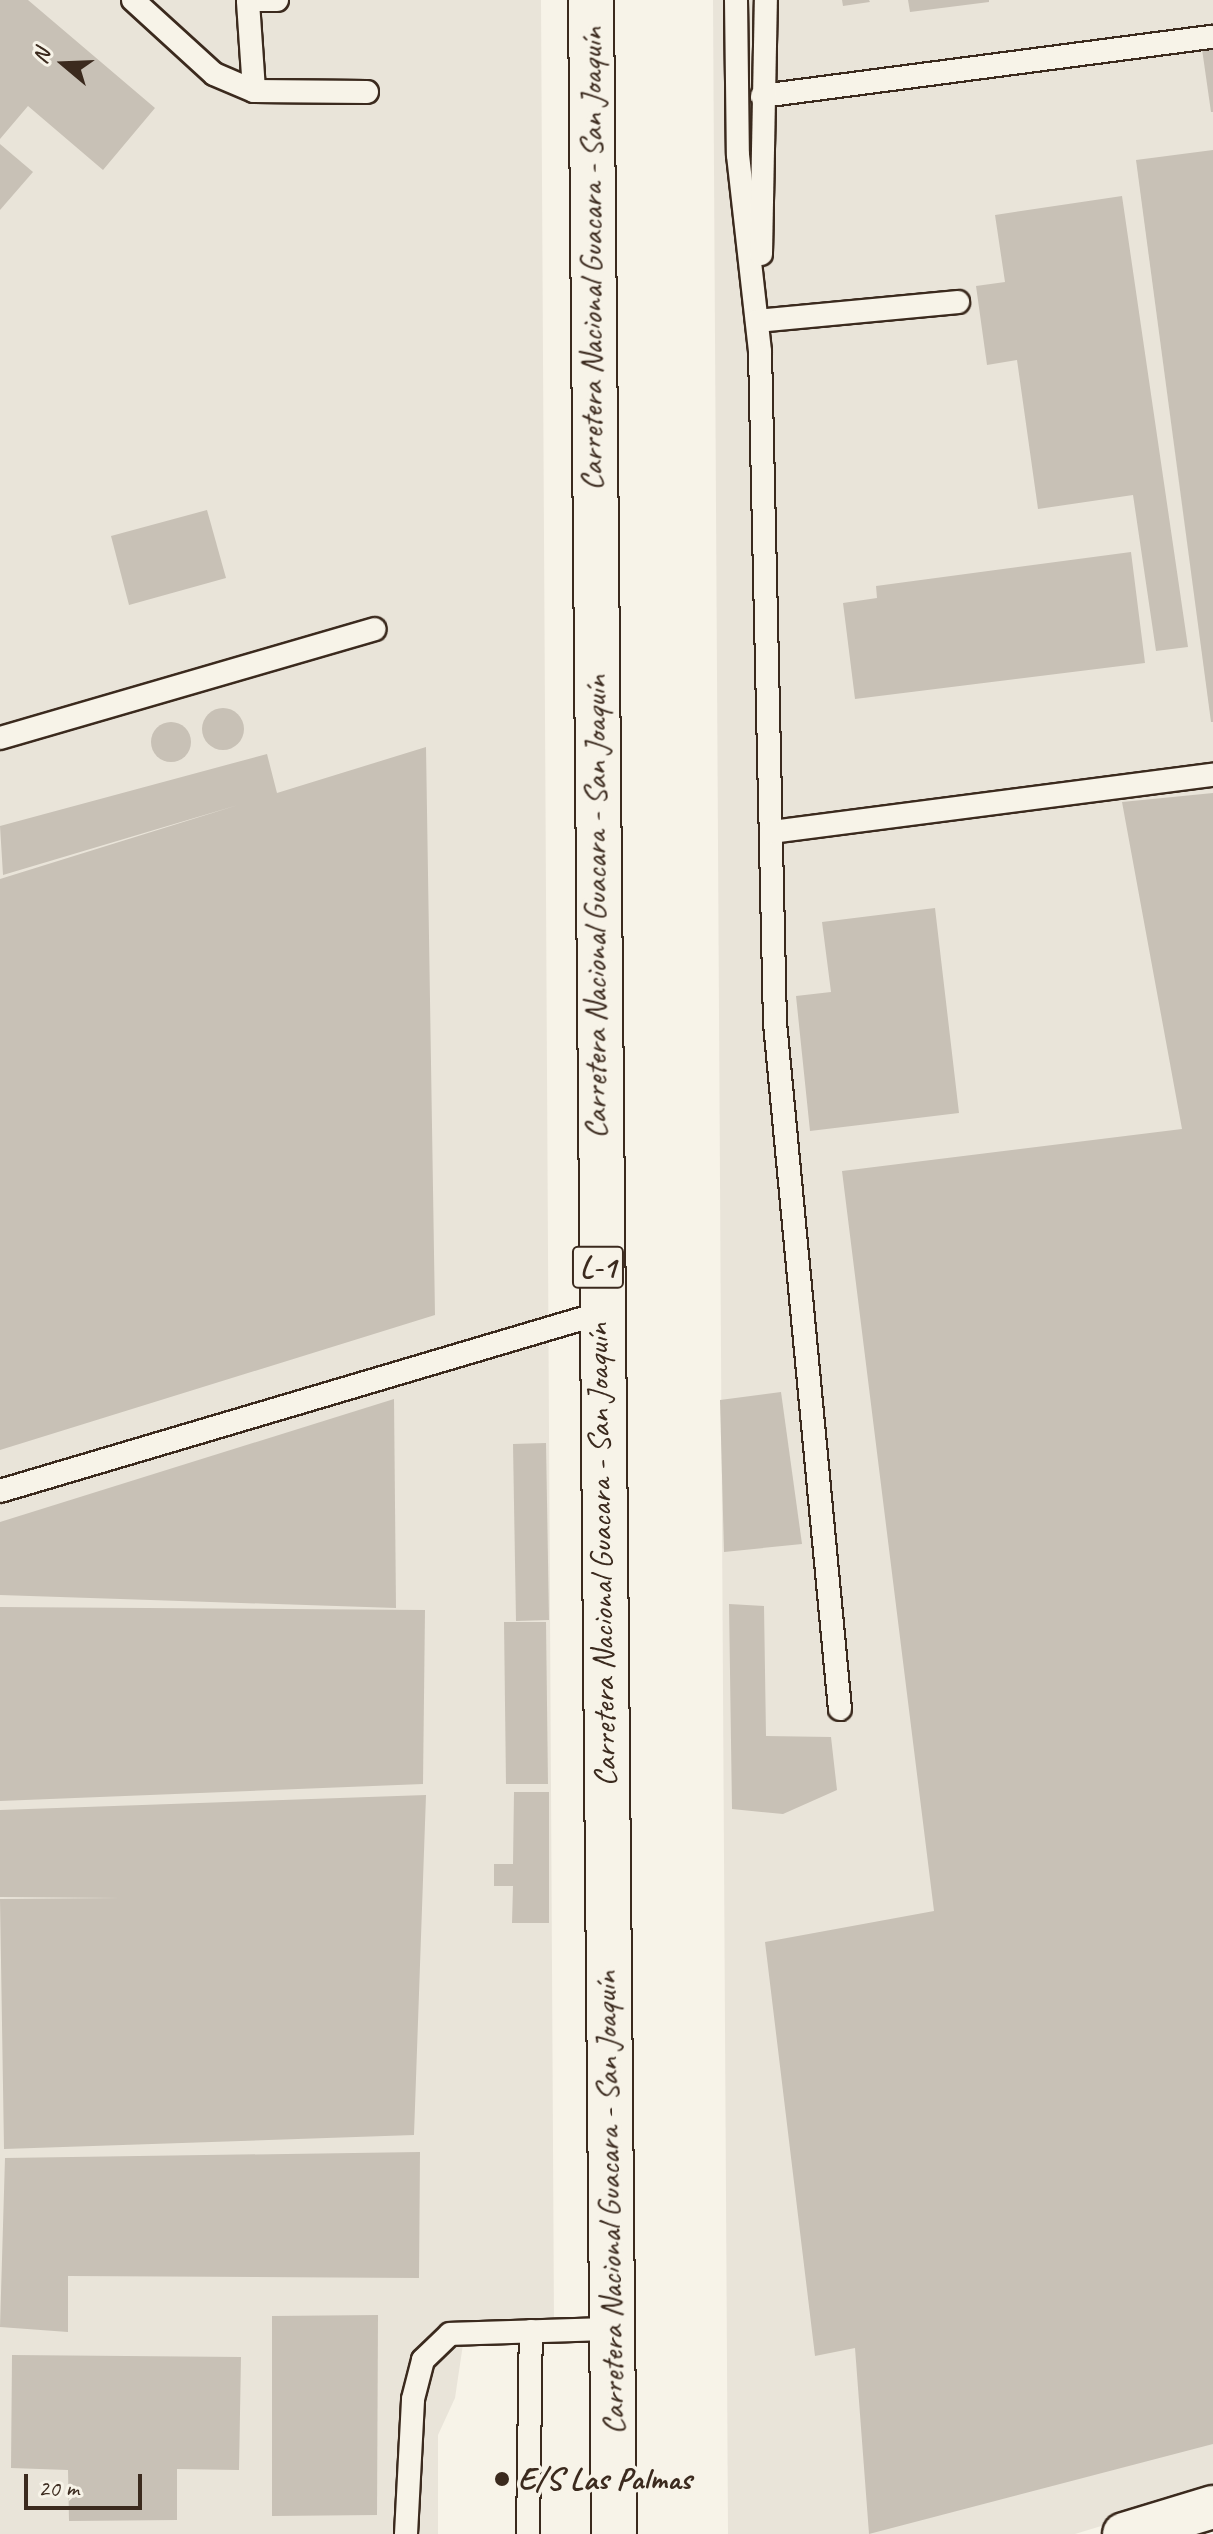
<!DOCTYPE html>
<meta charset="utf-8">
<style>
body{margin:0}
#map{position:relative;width:1213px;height:2534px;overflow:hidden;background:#f7f3e8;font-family:Caveat,sans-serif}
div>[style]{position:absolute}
.built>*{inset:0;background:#e9e4d9}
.building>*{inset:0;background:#c8c1b6}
.round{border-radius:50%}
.roads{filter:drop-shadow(2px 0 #3b2a1e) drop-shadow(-2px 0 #3b2a1e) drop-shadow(0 2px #3b2a1e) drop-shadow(0 -2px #3b2a1e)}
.lane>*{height:22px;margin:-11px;padding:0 11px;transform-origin:11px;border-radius:11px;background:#f7f3e8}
.street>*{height:42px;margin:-21px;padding:0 21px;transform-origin:21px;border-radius:21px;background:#f7f3e8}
.primary>*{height:44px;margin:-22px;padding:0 22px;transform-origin:22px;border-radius:22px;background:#f7f3e8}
.dots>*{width:22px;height:22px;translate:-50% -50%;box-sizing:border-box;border:4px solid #f7f3e8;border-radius:50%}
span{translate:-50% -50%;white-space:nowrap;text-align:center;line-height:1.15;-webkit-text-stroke:7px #f7f3e8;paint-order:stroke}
.shield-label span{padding:2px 6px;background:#f7f3e8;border:2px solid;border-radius:6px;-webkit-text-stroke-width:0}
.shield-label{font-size:30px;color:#3b2a1e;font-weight:700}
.street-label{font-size:32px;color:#3b2a1e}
.poi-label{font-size:32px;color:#3b2a1e;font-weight:700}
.left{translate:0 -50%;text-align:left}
.north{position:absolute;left:24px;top:24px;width:80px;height:80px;-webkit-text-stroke:6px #f7f3e8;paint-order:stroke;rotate:289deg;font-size:22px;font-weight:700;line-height:32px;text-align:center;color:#3b2a1e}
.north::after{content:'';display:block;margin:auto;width:28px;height:36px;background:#3b2a1e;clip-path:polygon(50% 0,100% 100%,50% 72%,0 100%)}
.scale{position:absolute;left:24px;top:2474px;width:118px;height:36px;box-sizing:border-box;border:4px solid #3b2a1e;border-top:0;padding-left:10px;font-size:24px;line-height:28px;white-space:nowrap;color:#3b2a1e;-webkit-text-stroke:6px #f7f3e8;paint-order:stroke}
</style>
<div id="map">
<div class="built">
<i style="clip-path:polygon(0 0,541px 0,554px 2323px,466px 2324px,455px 2398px,438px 2435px,438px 2534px,0 2534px)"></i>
<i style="clip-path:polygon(713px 0,1213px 0,1213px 2492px,1075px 2534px,728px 2534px)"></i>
</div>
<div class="building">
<i style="clip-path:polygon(0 0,28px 0,155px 108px,103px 170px,28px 106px,0 139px)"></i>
<i style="clip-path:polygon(842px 0,869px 0,870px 2px,843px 6px)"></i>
<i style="clip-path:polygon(908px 0,989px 0,989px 2px,910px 12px)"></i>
<i style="clip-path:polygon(1213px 48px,1213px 112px,1211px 112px,1202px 49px)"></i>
<i style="clip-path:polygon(0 144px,33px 172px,0 210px)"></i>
<i style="clip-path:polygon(1213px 150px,1213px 722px,1211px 722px,1136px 160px)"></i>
<i style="clip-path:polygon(1122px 196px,1188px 647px,1156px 651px,1133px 495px,1038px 509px,1017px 360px,987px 365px,976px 286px,1005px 282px,995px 215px)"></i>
<i style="clip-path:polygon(207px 510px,226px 578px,129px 605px,111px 536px)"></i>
<i style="clip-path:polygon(1131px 552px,1145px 663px,855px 699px,843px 603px,877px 598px,876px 586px)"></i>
<i class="round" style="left:202px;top:708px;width:42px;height:42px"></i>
<i class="round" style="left:151px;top:722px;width:40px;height:40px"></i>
<i style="clip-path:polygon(426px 747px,435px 1315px,0 1450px,0 879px,238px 805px,3px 875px,0 826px,267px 754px,277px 793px)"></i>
<i style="clip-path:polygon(1213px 793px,1213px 2444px,869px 2534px,855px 2348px,815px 2356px,765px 1942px,934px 1911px,842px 1171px,1182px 1129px,1122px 802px)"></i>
<i style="clip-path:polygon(935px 908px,959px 1113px,810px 1131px,796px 996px,831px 992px,822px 922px)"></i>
<i style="clip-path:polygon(781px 1392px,802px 1544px,724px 1552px,720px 1400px)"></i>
<i style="clip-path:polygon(394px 1399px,396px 1608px,0 1595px,0 1522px)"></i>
<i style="clip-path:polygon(546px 1443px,549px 1620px,516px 1621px,513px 1444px)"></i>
<i style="clip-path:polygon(729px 1604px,764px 1606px,766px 1736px,831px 1737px,837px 1790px,783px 1814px,732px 1809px)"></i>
<i style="clip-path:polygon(0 1607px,425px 1610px,423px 1784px,0 1801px)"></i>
<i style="clip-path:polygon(504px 1622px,546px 1622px,548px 1784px,506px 1784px)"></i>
<i style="clip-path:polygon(514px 1792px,549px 1792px,549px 1923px,512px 1923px,513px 1886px,494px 1886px,494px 1864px,513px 1864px)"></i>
<i style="clip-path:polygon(426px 1795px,414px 2135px,4px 2149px,0 1899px,121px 1898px,0 1897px,0 1810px)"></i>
<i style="clip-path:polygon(420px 2152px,419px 2278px,68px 2276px,68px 2332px,0 2327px,5px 2158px)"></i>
<i style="clip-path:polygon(378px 2315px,377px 2515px,272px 2516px,272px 2316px)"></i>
<i style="clip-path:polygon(12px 2355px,241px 2357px,239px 2470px,177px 2469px,177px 2520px,69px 2521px,68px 2470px,11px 2468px)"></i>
</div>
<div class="roads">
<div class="lane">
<i style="left:133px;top:0;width:110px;rotate:42.4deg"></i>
<i style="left:214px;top:74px;width:43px;rotate:23deg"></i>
<i style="left:248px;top:0;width:29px"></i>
<i style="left:736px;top:0;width:155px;rotate:89.3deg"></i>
<i style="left:738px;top:155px;width:198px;rotate:83.6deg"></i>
<i style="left:760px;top:352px;width:671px;rotate:88.72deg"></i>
<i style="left:775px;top:1023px;width:689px;rotate:84.59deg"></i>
<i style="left:248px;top:2px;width:89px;rotate:86.1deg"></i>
<i style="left:254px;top:91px;width:113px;rotate:0.5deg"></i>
<i style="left:762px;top:96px;width:455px;rotate:-7.5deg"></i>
<i style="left:761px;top:254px;width:254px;rotate:-88.9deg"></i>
<i style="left:757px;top:321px;width:202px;rotate:-5.4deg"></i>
<i style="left:0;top:738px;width:390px;rotate:-16.2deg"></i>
<i style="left:772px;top:832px;width:445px;rotate:-7.4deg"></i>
<i style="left:0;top:1491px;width:624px;rotate:-16.49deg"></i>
<i style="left:406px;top:2534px;width:135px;rotate:-87deg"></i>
<i style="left:413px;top:2399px;width:40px;rotate:-75.6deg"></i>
<i style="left:423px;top:2360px;width:37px;rotate:-44deg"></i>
<i style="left:450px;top:2334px;width:162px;rotate:-1.8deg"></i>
<i style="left:528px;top:2534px;width:203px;rotate:-89.2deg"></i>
</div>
<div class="street">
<i style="left:1124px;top:2534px;width:93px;rotate:-16.9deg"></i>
</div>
<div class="primary">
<i style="left:591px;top:0;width:2534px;rotate:89.48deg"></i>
</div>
</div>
<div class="dots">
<i style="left:502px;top:2479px;background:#3b2a1e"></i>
</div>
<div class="shield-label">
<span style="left:598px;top:1267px">L-1</span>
</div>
<div class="street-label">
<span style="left:592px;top:259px;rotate:-90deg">Carretera Nacional Guacara - San Joaquín</span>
<span style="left:596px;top:907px;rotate:-90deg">Carretera Nacional Guacara - San Joaquín</span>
<span style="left:602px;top:1555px;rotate:-91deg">Carretera Nacional Guacara - San Joaquín</span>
<span style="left:610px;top:2203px;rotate:-91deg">Carretera Nacional Guacara - San Joaquín</span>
</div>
<div class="poi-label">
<span class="left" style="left:518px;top:2479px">E/S Las Palmas</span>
</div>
<div class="north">N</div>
<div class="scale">20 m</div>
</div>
